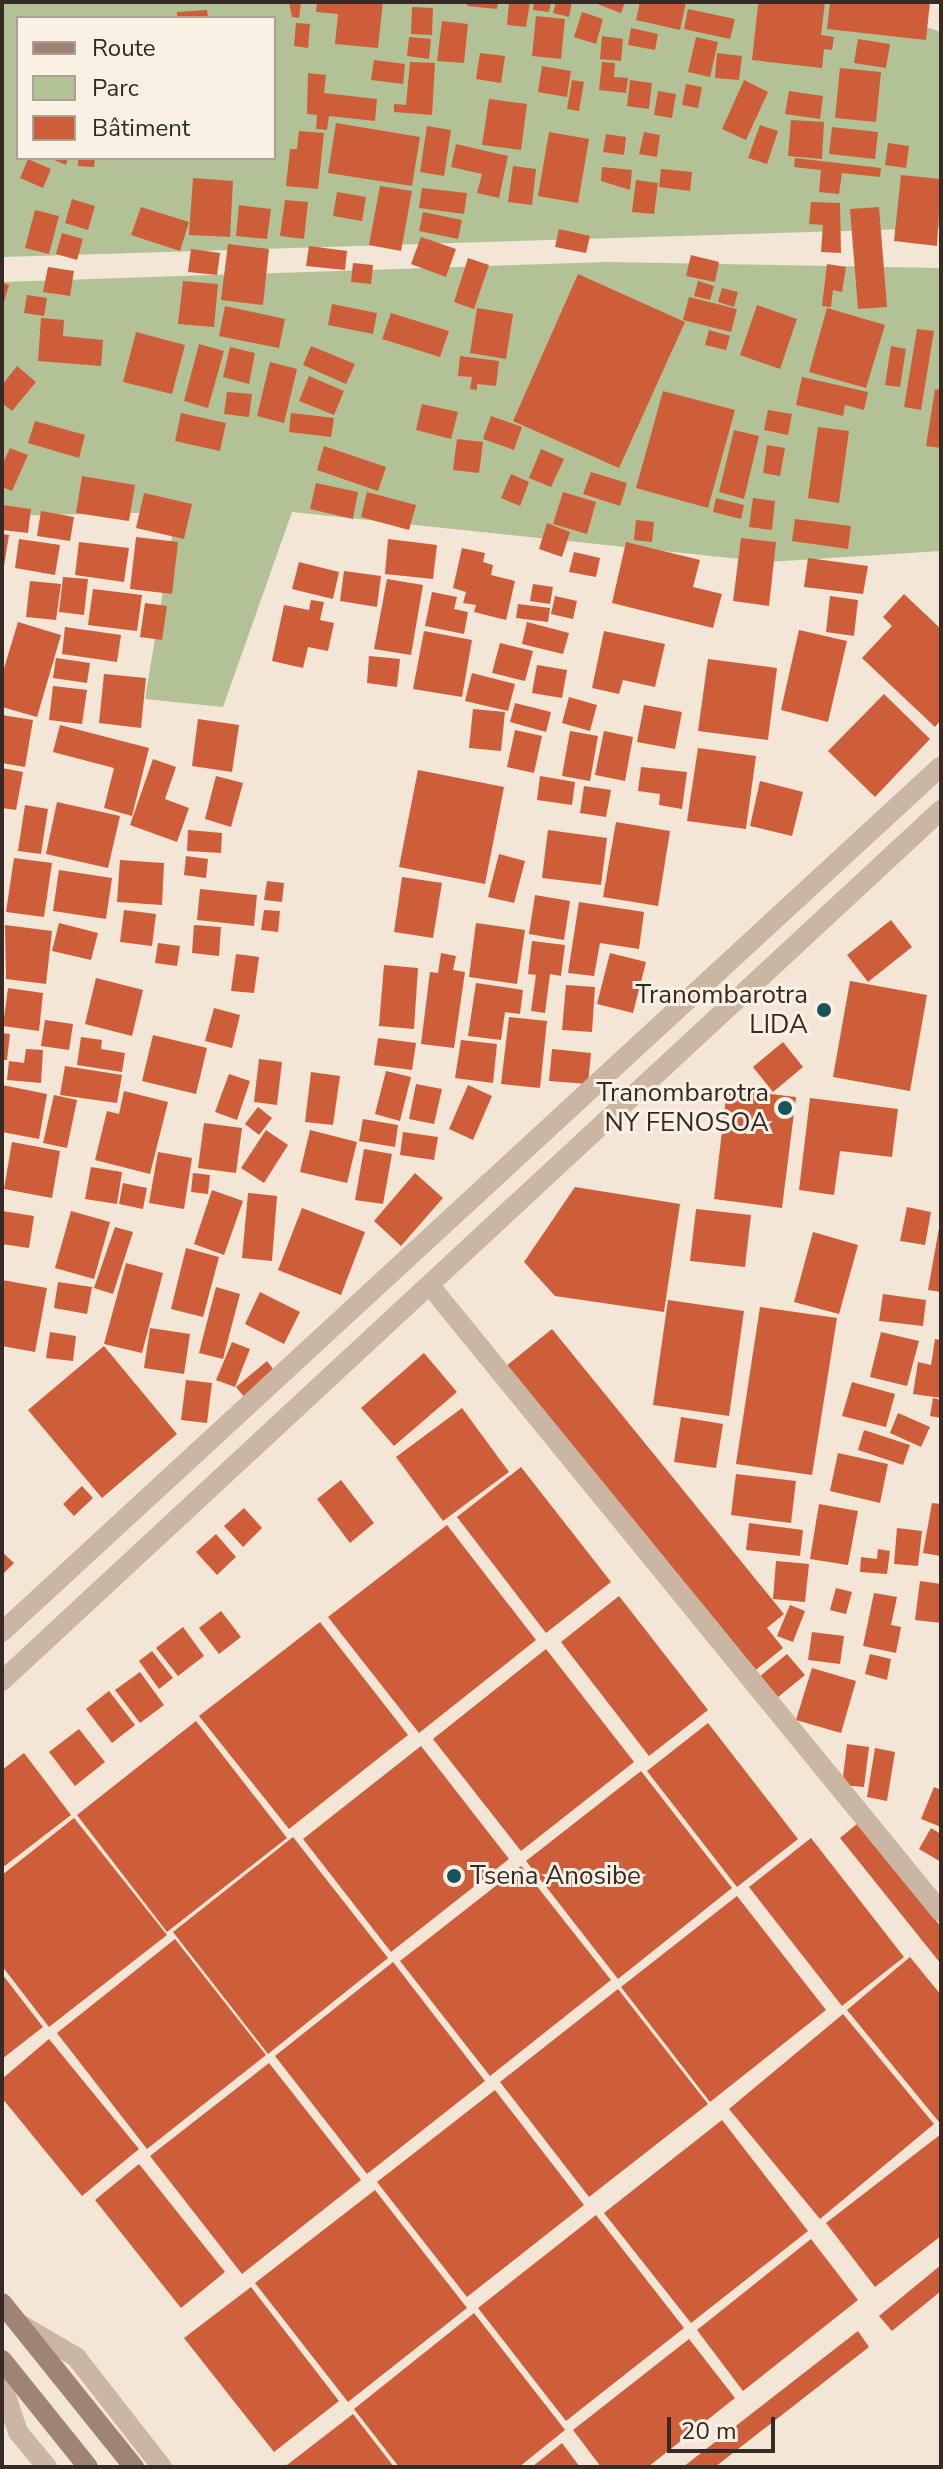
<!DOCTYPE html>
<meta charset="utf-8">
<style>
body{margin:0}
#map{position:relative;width:943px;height:2469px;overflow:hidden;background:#f3e6d7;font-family:"Nunito Sans",sans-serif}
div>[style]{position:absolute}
.green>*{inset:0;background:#b3c296}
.building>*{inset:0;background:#ce5e39}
.service>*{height:20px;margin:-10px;padding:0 10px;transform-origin:10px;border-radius:10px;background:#cbb5a3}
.pedestrian>*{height:20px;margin:-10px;padding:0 10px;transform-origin:10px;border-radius:10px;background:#cbb5a3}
.minor>*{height:20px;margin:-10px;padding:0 10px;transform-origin:10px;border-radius:10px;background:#cbb5a3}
.tertiary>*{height:20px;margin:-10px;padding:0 10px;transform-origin:10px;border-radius:10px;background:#cbb5a3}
.secondary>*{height:20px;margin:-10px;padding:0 10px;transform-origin:10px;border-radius:10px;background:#9f8474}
.dots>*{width:22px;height:22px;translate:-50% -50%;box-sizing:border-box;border:4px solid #faf0e4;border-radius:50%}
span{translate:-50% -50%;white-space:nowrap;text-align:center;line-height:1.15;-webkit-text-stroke:6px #faf0e4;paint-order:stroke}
.poi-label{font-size:26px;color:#352a25}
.right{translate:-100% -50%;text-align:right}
.left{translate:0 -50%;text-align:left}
.frame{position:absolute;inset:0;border:4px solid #352a25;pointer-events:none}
.legend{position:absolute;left:16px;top:16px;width:260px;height:144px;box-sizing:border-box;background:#faf0e4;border:2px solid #aba198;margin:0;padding:10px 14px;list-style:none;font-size:24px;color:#352a25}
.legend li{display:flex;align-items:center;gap:16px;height:40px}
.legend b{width:40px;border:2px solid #aba198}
.scale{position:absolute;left:667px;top:2417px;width:108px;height:36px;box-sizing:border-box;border:4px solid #352a25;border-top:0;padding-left:10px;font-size:24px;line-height:28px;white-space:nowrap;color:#352a25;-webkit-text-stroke:6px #faf0e4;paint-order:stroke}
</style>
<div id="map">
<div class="green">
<i style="clip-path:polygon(evenodd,2px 2px,850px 2px,941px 32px,941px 228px,2px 257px,2px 2px,18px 18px,274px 18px,274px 158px,18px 158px,18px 18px)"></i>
<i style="clip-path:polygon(606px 262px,941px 268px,941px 551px,768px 562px,292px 512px,223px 707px,145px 699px,176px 512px,2px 516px,2px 282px)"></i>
</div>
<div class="building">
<i style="clip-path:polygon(289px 2px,301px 2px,299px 18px,292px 17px)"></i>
<i style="clip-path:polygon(317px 2px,383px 2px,378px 48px,335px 44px,338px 14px,316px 12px)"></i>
<i style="clip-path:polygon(468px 2px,498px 2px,497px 9px,467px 6px)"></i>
<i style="clip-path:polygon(509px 2px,530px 2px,526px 27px,507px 25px)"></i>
<i style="clip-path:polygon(534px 2px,551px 2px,549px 12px,533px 10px)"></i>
<i style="clip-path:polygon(556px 2px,572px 2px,569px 17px,553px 13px)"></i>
<i style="clip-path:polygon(592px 2px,625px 2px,621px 13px)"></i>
<i style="clip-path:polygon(640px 2px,686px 2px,680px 30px,636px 20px)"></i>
<i style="clip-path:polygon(764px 2px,825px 2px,821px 35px,834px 37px,832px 50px,824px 49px,822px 68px,752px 60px,758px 5px)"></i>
<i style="clip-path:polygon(830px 2px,930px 2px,926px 40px,827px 29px)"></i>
<i style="clip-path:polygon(412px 7px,433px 8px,432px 35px,411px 34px)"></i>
<i style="clip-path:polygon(688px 9px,735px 19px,730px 39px,684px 29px)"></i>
<i style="clip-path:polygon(207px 10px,208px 18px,177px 18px,177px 12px)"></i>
<i style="clip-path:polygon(582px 12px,603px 19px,596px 44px,574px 37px)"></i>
<i style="clip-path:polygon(536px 16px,565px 19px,561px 59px,532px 56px)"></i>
<i style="clip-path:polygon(442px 21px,468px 24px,464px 63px,437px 61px)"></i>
<i style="clip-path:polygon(296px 23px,310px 24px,308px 48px,294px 46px)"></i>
<i style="clip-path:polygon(631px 28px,658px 34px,655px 50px,628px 45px)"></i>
<i style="clip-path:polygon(602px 36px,623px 39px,621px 61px,600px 59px)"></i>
<i style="clip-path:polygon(409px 37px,431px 39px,429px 59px,407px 56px)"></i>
<i style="clip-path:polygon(696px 37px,718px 42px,710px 77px,688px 72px)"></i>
<i style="clip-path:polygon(858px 39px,890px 44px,886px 68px,854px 63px)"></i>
<i style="clip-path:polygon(480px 53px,505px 56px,501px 83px,476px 79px)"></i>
<i style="clip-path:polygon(717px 53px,742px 56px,739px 80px,715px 78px)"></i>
<i style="clip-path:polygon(374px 60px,405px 64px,403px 84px,371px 80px)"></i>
<i style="clip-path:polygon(410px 62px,435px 63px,432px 115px,394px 112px,394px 104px,406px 105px)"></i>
<i style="clip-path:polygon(602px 62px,615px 63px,614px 77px,628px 78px,626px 93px,599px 90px)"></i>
<i style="clip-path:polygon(542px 66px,571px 71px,567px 97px,538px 92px)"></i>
<i style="clip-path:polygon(840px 68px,881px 72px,876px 122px,835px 118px)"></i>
<i style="clip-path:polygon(308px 73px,326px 75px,324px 93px,377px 99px,375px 121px,329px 116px,327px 130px,316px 129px,317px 115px,307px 114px)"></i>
<i style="clip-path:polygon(572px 80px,584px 82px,579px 111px,567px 109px)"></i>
<i style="clip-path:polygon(630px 80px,652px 83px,649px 109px,627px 106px)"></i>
<i style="clip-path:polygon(744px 80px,768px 92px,746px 140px,722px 129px)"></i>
<i style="clip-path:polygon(686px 84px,702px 87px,698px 108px,682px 105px)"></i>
<i style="clip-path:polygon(658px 91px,676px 94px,672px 118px,654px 115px)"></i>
<i style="clip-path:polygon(789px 91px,823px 96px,820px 119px,785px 114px)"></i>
<i style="clip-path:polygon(489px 99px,527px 104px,521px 150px,482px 145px)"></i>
<i style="clip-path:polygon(791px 120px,824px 122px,822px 159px,788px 156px)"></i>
<i style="clip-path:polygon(336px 123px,420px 137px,412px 186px,328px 173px)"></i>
<i style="clip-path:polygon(760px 125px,778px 131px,767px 164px,748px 158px)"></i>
<i style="clip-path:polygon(427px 126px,451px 130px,444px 176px,420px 172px)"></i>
<i style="clip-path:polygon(832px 127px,878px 132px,875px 159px,829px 154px)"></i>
<i style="clip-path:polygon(299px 131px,324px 133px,318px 189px,286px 186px,290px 149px,297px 149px)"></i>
<i style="clip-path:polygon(549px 132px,589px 139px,578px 203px,538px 196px)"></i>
<i style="clip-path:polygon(644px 132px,660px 135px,657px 157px,639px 154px)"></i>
<i style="clip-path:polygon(606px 134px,626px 137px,624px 155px,603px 152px)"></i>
<i style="clip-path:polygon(888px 143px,909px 146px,906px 168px,885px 165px)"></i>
<i style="clip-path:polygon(456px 144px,508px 156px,499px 198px,477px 193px,482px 174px,451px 167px)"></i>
<i style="clip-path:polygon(49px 158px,68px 158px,66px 165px)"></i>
<i style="clip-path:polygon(78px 158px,95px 158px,94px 167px,78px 166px)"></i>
<i style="clip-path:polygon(795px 158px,881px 168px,880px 177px,842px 173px,839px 194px,819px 192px,821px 170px,794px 167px)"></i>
<i style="clip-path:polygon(28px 159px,51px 169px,43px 188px,20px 178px)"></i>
<i style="clip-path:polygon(513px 166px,536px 169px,532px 205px,508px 202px)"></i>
<i style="clip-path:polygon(602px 167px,632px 170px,630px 190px,601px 181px)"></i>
<i style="clip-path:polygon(661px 169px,692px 172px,690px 191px,659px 187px)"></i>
<i style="clip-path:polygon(901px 175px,941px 179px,937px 246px,894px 241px)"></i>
<i style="clip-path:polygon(193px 178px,233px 181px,230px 237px,189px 235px)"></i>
<i style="clip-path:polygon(636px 180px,658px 183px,654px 214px,632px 212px)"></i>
<i style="clip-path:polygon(380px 186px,412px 191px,401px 251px,369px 245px)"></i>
<i style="clip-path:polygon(422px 188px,467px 193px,464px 214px,419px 208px)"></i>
<i style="clip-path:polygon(337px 192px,366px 197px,362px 221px,333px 216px)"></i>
<i style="clip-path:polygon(72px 199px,95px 206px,88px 230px,65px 223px)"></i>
<i style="clip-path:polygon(285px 200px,308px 202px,304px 239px,280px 236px)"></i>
<i style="clip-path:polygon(811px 202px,840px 203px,841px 253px,821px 252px,823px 225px,809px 224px)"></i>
<i style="clip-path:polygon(239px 205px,271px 209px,267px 239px,236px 236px)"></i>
<i style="clip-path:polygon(141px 207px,189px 222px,180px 251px,131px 235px)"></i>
<i style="clip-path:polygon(879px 207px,887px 307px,858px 309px,850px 209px)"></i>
<i style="clip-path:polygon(35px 210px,59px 216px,49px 254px,25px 248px)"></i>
<i style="clip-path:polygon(423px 212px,462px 220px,458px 239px,419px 231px)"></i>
<i style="clip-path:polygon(559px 229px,590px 236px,586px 253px,555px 247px)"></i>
<i style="clip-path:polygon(62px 233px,83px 239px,77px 260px,56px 254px)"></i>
<i style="clip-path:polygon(421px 237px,456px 249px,446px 277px,411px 264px)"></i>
<i style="clip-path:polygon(228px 244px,269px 249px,263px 305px,221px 300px)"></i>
<i style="clip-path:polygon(309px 246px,347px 251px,345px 270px,306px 266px)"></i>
<i style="clip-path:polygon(191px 249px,220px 253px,217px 275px,188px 272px)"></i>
<i style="clip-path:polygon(691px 255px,719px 262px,715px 282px,686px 276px)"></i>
<i style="clip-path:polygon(468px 258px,489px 265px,474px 309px,454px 302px)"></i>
<i style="clip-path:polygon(353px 263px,373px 265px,371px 284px,351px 282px)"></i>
<i style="clip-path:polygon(827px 264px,846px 267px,842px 292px,833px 290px,831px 307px,822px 306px)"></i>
<i style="clip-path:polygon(48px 267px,74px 271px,70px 296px,43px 292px)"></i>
<i style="clip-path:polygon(578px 274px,685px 322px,619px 468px,513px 421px)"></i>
<i style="clip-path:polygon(183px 281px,218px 284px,214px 327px,178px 324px)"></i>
<i style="clip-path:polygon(698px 281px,714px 286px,710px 300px,694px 296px)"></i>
<i style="clip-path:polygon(2px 283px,9px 285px,3px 305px,2px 305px)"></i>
<i style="clip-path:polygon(722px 288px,738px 292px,734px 307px,718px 302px)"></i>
<i style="clip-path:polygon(27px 295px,47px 298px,44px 316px,24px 313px)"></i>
<i style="clip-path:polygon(689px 297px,737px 309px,731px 332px,683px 320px)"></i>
<i style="clip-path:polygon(332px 304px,377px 313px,373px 334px,328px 325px)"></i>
<i style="clip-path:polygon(757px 305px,797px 319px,780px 369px,740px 355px)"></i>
<i style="clip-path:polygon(225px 306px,285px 319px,279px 348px,219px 336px)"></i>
<i style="clip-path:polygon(477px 308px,513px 314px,506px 359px,470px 353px)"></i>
<i style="clip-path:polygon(827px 308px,885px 325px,866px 388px,809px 372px)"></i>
<i style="clip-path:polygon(391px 313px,449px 331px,440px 357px,382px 339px)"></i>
<i style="clip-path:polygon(41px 318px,64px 320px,63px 336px,103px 340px,101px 366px,38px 361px)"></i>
<i style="clip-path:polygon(917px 329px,934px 331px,921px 410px,904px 407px)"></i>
<i style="clip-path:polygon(709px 330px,730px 336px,726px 350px,705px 345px)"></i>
<i style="clip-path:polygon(136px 332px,185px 345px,172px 394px,123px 382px)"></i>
<i style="clip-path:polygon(199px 344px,224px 351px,208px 408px,184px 401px)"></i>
<i style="clip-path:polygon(311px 346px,355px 364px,346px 384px,303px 365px)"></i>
<i style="clip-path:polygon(891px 346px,906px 349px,900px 387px,885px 385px)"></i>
<i style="clip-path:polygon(230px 347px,255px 353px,249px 384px,223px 377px)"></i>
<i style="clip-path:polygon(460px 356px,499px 361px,496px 386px,477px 384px,477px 390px,470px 389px,472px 377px,458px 376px)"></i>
<i style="clip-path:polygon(270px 362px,297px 369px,284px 423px,257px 416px)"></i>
<i style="clip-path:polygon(17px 366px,36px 382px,12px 411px,2px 403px,2px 385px)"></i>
<i style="clip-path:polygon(309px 376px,344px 391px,334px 415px,299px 401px)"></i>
<i style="clip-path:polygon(802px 377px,868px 392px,864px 410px,845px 405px,843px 416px,796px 405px)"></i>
<i style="clip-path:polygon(935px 389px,941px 390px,941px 448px,926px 446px)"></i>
<i style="clip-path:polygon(663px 391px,735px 410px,708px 508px,636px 488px)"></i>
<i style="clip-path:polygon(227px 392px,252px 394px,249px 417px,224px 414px)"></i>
<i style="clip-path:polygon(422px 404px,458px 412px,451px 439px,416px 430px)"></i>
<i style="clip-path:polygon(768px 410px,792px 414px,788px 435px,764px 430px)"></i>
<i style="clip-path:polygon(181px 413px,226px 423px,220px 451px,175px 441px)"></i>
<i style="clip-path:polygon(291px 413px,334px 418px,331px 437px,289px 432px)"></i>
<i style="clip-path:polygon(491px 416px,522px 427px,514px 450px,483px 439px)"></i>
<i style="clip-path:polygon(35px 421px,85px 435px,79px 458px,28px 443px)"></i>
<i style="clip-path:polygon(818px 427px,849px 431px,839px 503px,808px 498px)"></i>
<i style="clip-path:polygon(734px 430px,759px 436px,744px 499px,719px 492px)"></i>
<i style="clip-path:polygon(457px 439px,483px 442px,479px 473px,453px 470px)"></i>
<i style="clip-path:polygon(767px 445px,785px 448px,780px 476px,763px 473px)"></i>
<i style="clip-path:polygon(324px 446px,386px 467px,378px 491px,317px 470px)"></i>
<i style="clip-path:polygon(10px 448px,28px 455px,12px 491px,2px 487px,2px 465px)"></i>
<i style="clip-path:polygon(541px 449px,564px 459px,551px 487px,529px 478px)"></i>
<i style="clip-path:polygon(591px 472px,627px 483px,620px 506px,583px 494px)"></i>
<i style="clip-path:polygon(511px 474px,529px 482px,520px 506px,501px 498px)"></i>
<i style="clip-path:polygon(82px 476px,135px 485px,129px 521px,76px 513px)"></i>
<i style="clip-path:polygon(316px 483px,358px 492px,353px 519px,310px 509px)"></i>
<i style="clip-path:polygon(367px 492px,416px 505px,409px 530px,361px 517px)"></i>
<i style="clip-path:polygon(563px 492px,596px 502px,587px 534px,553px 524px)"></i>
<i style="clip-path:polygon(144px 493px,192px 504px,184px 539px,136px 528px)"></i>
<i style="clip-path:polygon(716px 498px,744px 505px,741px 519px,713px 512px)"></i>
<i style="clip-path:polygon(753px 498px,775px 501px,772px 530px,749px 527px)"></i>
<i style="clip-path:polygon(2px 505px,31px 509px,28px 533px,2px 530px)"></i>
<i style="clip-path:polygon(41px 511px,74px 517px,70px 541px,37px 536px)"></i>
<i style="clip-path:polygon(795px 519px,851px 526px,848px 549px,792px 541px)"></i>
<i style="clip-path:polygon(636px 520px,654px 522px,652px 542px,634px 540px)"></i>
<i style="clip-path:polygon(547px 523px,570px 532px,562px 557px,539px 549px)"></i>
<i style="clip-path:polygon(2px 534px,9px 535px,4px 566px,2px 566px)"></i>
<i style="clip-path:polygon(136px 537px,178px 542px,172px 594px,130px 589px)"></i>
<i style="clip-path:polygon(741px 538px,776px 542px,769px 606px,733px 601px)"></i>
<i style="clip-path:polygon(19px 539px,60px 545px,55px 575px,15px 568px)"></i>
<i style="clip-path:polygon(388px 539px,437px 545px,433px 579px,385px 574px)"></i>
<i style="clip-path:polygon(79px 542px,129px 548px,124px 582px,75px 575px)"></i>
<i style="clip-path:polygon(626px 542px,700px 560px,693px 587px,722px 594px,713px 628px,612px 603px)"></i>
<i style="clip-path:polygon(462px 548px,485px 553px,483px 562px,493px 565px,491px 575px,515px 581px,506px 620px,474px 612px,476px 605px,463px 603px,466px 592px,453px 588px)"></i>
<i style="clip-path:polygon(574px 552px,600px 558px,596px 577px,569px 572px)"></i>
<i style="clip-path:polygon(808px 558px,868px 566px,863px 594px,804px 587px)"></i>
<i style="clip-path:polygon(299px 562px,339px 572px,333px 599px,292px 589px)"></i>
<i style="clip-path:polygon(344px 571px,381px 576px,377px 607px,340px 601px)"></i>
<i style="clip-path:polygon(63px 577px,88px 579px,84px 615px,59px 612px)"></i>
<i style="clip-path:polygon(387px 579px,423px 585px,411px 655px,374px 649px)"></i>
<i style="clip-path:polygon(30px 581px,61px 584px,56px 620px,26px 617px)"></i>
<i style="clip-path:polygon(533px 584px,553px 587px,550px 604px,530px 601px)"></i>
<i style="clip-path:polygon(93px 589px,142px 595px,137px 631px,88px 625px)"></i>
<i style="clip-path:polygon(432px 592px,457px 597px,454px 609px,468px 612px,464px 634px,425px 626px)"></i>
<i style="clip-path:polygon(904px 594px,941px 629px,941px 720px,935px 727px,862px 658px,892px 626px,883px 617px)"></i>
<i style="clip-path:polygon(555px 596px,577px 601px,573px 619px,551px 614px)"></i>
<i style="clip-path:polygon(830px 596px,858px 600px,854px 636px,826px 632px)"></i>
<i style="clip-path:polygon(311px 600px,324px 602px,320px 620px,334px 623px,328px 651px,308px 647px,303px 668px,272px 661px,284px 605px,309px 610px)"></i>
<i style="clip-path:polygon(145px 603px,167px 606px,162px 640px,140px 637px)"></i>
<i style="clip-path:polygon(518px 604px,550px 608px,548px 622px,516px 618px)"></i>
<i style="clip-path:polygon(18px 622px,61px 635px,37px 717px,2px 707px,2px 675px)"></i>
<i style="clip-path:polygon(527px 622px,569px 633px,563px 654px,522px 644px)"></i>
<i style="clip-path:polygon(65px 627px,121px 635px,117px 662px,62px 654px)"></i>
<i style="clip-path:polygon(799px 630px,847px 641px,828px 722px,781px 710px)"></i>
<i style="clip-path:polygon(424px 631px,472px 640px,462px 697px,413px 689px)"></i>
<i style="clip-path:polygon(604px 631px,665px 644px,655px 687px,623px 680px,619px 694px,592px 688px)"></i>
<i style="clip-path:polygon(500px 643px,533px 651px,525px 681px,492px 673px)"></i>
<i style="clip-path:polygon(369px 656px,400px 659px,397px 687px,367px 683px)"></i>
<i style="clip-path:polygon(56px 658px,90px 663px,87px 683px,53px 678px)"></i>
<i style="clip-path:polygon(708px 659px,777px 668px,768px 740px,698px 731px)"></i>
<i style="clip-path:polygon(537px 665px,567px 670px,562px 698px,532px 693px)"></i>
<i style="clip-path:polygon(472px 673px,515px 684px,508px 711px,465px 701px)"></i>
<i style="clip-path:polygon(104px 674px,146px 678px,141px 728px,99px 723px)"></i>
<i style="clip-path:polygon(53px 686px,87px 690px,82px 724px,49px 720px)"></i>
<i style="clip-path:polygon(884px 694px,930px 739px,875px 797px,828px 751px)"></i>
<i style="clip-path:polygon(569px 697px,597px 705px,590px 731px,562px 723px)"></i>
<i style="clip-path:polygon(515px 703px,551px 712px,546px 732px,510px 722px)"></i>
<i style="clip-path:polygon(644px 705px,682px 712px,675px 749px,637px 742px)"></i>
<i style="clip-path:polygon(473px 709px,505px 712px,501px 751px,469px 748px)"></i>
<i style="clip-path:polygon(2px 715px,33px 720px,25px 767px,2px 763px)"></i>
<i style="clip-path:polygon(198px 719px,239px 725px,232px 772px,192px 766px)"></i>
<i style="clip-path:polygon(60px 725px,149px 748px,132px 816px,104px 808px,114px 768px,53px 752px)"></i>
<i style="clip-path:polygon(515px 730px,542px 736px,534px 773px,507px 767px)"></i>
<i style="clip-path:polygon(570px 731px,598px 736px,590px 781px,562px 776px)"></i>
<i style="clip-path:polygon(604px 731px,633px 737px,625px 781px,595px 775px)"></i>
<i style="clip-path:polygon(698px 748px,756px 756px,746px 829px,687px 821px)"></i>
<i style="clip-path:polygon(153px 759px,176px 767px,165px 799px,189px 808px,177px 842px,130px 825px)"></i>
<i style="clip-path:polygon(641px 767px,687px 772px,682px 809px,659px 805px,660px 794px,638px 791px)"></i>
<i style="clip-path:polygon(2px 768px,23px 772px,16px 810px,2px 808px)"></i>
<i style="clip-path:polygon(418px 770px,504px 787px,485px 884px,399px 867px)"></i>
<i style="clip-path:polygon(216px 776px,243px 783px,231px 827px,205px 819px)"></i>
<i style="clip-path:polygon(540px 776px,575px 782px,572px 805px,537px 800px)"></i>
<i style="clip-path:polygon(760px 781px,803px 792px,792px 836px,750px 826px)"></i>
<i style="clip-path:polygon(584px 786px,611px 790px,606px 817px,580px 813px)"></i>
<i style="clip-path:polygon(57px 802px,120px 816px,108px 868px,46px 854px)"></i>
<i style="clip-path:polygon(25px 805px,48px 809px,41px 854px,18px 851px)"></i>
<i style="clip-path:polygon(616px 822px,670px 831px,658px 906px,603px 897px)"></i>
<i style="clip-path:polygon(188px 830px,222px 833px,221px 853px,187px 851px)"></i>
<i style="clip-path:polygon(548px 830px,607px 838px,601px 885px,542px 878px)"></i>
<i style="clip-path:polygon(499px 854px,525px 861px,514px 903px,488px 897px)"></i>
<i style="clip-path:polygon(186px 856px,208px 859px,206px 878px,184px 875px)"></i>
<i style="clip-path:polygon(14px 858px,52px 863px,44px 917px,6px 912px)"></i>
<i style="clip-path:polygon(120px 860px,164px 863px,162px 905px,117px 902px)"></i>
<i style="clip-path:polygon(59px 870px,112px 878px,106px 919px,53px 911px)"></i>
<i style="clip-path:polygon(402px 877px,442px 883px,433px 938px,394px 932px)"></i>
<i style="clip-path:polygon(267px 881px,284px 883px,282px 902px,264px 900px)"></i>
<i style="clip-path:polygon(200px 889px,257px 895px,254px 926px,197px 920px)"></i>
<i style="clip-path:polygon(535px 895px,570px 901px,564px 940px,529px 934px)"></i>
<i style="clip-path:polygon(579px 902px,644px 912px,639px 949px,600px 943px,594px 976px,568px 973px)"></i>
<i style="clip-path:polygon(124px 910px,156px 914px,152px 946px,120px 942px)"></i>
<i style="clip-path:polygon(264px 910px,280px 911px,278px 932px,261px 930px)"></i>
<i style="clip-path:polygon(891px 920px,912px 947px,868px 982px,847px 955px)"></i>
<i style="clip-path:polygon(59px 923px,98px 933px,91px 960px,52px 951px)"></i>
<i style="clip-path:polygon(476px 923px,525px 930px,517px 984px,469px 977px)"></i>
<i style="clip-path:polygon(5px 925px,52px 931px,46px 984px,6px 979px)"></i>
<i style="clip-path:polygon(194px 925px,221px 927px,219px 956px,192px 953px)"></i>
<i style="clip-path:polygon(532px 941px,565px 945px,561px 976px,550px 974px,545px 1013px,531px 1011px,536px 975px,528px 974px)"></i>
<i style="clip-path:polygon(158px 943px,180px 946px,177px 966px,155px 963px)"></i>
<i style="clip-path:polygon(441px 953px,456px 956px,453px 970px,465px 972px,454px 1048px,421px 1044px,430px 972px,438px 973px)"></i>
<i style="clip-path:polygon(610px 953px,646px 962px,633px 1013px,597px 1004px)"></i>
<i style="clip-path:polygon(236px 954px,259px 957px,254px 993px,231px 991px)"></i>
<i style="clip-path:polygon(384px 965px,418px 968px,414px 1029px,379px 1026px)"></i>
<i style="clip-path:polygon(96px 978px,143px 990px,132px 1036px,85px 1024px)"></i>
<i style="clip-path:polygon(850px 981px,927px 995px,910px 1091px,833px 1077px)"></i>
<i style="clip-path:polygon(476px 983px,523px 990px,520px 1014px,505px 1012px,501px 1040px,468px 1036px)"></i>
<i style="clip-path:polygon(566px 985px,595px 987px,592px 1032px,562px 1030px)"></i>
<i style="clip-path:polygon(8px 988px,43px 993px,39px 1031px,3px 1026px)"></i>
<i style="clip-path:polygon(214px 1008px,240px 1015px,232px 1048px,205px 1041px)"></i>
<i style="clip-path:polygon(509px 1017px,547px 1021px,540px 1088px,501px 1084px)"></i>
<i style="clip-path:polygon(45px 1020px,73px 1024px,69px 1050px,41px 1046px)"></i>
<i style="clip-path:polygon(2px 1033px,10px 1034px,7px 1060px,2px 1060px)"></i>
<i style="clip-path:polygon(153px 1035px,207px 1048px,196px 1094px,142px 1081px)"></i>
<i style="clip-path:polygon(81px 1037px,102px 1040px,101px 1049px,125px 1053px,122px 1072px,77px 1065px)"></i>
<i style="clip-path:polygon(378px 1038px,416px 1043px,412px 1070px,374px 1065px)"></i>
<i style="clip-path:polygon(461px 1040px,497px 1044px,493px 1083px,455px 1078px)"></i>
<i style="clip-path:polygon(783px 1042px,803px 1067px,773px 1092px,753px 1067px)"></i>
<i style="clip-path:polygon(26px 1049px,43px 1050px,41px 1083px,7px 1080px,9px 1061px,24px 1063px)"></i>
<i style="clip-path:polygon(552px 1049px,591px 1053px,588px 1084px,549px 1081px)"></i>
<i style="clip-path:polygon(259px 1059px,282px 1062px,277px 1105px,254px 1102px)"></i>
<i style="clip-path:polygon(65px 1066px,122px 1075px,117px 1103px,60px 1095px)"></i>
<i style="clip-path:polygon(386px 1071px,411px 1077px,400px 1121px,375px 1114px)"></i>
<i style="clip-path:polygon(311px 1072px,340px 1076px,333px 1125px,305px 1122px)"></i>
<i style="clip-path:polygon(229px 1074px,250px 1081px,237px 1120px,215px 1112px)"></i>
<i style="clip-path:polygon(416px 1084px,442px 1089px,434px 1124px,409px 1119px)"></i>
<i style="clip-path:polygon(2px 1085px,47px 1094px,39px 1139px,2px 1132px)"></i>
<i style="clip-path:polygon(468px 1085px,492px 1096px,473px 1140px,449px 1129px)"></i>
<i style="clip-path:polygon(727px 1089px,796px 1097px,782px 1208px,714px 1199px)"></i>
<i style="clip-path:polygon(124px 1091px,168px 1102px,150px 1174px,95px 1160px,107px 1111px,119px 1114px)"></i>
<i style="clip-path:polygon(54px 1095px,77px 1100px,67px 1148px,43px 1143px)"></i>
<i style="clip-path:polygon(810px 1098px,898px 1109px,892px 1157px,840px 1151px,834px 1195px,799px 1190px)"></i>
<i style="clip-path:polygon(258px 1107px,272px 1118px,259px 1135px,245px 1124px)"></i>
<i style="clip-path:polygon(363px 1119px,398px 1125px,395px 1147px,359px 1141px)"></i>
<i style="clip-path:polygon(204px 1123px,242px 1128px,236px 1173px,198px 1168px)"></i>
<i style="clip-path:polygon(266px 1130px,288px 1145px,264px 1183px,241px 1168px)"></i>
<i style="clip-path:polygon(310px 1130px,357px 1142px,347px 1183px,300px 1172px)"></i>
<i style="clip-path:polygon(403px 1132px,438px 1137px,434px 1160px,400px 1155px)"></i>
<i style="clip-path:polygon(12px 1142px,60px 1151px,52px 1198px,4px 1189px)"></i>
<i style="clip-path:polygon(364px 1149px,392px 1154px,383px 1204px,355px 1200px)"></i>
<i style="clip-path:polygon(158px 1152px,192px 1158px,184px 1209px,149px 1203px)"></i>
<i style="clip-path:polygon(91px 1167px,122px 1172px,117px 1204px,85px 1199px)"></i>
<i style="clip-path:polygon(193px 1173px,210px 1175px,208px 1194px,191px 1192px)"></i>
<i style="clip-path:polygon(415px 1173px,443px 1198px,401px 1246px,374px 1221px)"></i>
<i style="clip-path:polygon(123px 1183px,147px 1188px,143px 1209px,119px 1204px)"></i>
<i style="clip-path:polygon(575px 1187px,680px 1204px,664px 1312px,555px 1296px,524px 1262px)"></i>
<i style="clip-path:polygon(212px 1190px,243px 1201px,224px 1255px,194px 1244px)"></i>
<i style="clip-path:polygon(248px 1193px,277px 1196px,272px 1261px,242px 1258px)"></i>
<i style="clip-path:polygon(907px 1207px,931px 1212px,925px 1245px,900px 1241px)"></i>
<i style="clip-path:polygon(302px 1208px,365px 1232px,341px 1295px,278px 1270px)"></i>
<i style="clip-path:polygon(696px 1209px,751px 1215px,745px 1267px,690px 1261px)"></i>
<i style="clip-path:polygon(2px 1211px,34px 1216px,29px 1248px,2px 1244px)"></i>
<i style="clip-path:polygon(71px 1211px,110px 1222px,94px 1279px,55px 1268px)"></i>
<i style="clip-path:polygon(115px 1227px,133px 1232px,113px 1294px,94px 1288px)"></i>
<i style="clip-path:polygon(939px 1228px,941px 1228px,941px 1292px,928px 1290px)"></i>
<i style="clip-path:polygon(813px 1232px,858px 1245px,839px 1314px,794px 1302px)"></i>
<i style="clip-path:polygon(186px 1248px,219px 1257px,203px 1317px,171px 1309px)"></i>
<i style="clip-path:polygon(126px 1263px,163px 1273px,142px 1353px,104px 1344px)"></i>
<i style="clip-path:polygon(2px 1280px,47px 1288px,35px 1352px,2px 1346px)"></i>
<i style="clip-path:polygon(58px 1282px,92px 1287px,87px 1314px,54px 1308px)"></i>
<i style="clip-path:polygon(216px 1287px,240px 1294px,223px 1359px,199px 1353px)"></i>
<i style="clip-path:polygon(260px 1292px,300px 1312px,284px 1344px,245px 1324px)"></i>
<i style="clip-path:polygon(883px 1294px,926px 1300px,923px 1326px,879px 1321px)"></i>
<i style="clip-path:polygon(668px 1300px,744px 1311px,729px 1416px,653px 1405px)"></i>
<i style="clip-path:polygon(760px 1307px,837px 1318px,812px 1475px,736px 1464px)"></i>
<i style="clip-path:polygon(150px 1328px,190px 1334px,184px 1374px,144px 1368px)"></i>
<i style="clip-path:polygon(552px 1329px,784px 1614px,767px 1628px,783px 1648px,752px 1673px,505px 1367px)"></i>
<i style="clip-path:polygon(50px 1332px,76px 1336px,73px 1361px,46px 1358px)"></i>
<i style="clip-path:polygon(881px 1332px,919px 1341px,907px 1386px,870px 1377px)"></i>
<i style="clip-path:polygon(935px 1339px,941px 1340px,941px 1398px,913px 1394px,918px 1362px,931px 1365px)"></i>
<i style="clip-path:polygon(232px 1342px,250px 1349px,235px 1387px,216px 1380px)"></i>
<i style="clip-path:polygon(104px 1346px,177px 1434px,102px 1498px,28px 1410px)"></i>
<i style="clip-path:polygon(424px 1353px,457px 1392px,394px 1446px,361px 1408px)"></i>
<i style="clip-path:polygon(267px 1361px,276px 1373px,245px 1398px,236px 1387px)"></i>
<i style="clip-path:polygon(186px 1380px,212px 1383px,207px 1423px,181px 1420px)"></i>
<i style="clip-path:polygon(852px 1382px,895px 1394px,886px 1427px,842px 1416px)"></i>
<i style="clip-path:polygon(933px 1398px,941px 1400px,941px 1418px,930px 1416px)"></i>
<i style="clip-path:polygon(462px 1408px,509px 1472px,443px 1521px,396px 1457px)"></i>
<i style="clip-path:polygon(898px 1413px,930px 1427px,921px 1447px,890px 1433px)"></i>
<i style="clip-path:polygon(681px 1417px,723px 1424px,716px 1468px,674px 1462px)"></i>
<i style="clip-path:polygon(864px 1430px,910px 1445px,903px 1465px,858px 1450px)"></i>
<i style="clip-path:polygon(838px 1453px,888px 1464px,880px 1503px,830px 1491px)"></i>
<i style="clip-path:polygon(521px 1467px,611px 1582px,546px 1633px,457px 1517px)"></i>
<i style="clip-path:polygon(736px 1474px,796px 1481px,791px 1523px,731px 1515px)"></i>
<i style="clip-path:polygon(341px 1480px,374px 1523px,350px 1543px,317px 1499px)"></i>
<i style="clip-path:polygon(82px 1486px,93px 1498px,74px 1516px,63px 1504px)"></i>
<i style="clip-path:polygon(932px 1503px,941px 1504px,941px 1556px,923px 1553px)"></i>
<i style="clip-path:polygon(819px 1504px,858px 1511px,848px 1565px,810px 1559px)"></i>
<i style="clip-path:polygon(244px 1508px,262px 1528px,243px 1547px,224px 1526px)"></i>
<i style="clip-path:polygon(749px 1523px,803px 1530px,800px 1556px,746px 1550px)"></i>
<i style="clip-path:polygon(447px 1525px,536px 1640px,419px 1733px,328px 1617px)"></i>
<i style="clip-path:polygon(897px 1528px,922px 1531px,918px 1566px,894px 1564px)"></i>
<i style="clip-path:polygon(216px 1534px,236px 1557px,217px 1575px,196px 1552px)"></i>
<i style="clip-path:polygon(878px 1549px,890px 1551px,887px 1574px,860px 1572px,861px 1557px,877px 1559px)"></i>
<i style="clip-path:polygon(2px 1552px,14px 1563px,2px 1575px)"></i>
<i style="clip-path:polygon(776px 1561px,809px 1564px,805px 1602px,773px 1599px)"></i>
<i style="clip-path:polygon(920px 1581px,941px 1584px,941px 1623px,915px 1620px)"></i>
<i style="clip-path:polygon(836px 1588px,852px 1592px,846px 1614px,830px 1610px)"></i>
<i style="clip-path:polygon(874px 1593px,897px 1597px,891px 1625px,901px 1627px,896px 1653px,863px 1646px)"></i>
<i style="clip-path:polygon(619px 1596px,708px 1710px,649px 1756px,561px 1642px)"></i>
<i style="clip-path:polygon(790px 1605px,805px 1611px,793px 1642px,777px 1636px)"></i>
<i style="clip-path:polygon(221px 1611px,241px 1637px,219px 1654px,199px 1628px)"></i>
<i style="clip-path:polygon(320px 1622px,408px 1735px,289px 1829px,199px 1716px)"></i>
<i style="clip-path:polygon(183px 1627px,204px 1656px,178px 1676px,156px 1648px)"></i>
<i style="clip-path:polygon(812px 1632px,844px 1636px,840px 1664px,808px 1660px)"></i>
<i style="clip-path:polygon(546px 1649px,634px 1762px,521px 1851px,433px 1739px)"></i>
<i style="clip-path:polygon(152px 1651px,173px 1678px,159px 1689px,139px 1661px)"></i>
<i style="clip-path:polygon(787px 1654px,805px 1675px,777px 1698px,759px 1677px)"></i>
<i style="clip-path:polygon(870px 1654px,891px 1659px,887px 1680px,865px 1674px)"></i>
<i style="clip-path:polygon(812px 1668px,856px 1681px,841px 1733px,796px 1720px)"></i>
<i style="clip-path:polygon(140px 1672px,164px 1705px,140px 1723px,115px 1690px)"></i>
<i style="clip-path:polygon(109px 1691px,135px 1725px,112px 1743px,86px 1709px)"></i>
<i style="clip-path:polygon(196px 1721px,287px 1838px,167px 1932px,77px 1815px)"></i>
<i style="clip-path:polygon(708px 1723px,798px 1839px,737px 1887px,647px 1771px)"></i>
<i style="clip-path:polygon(79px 1729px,105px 1762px,75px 1786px,49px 1752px)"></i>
<i style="clip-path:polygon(847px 1744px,869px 1747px,864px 1787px,842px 1785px)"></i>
<i style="clip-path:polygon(421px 1746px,509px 1859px,391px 1952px,303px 1839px)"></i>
<i style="clip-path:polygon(875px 1748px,895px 1752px,887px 1801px,867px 1797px)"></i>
<i style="clip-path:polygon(24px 1753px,71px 1815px,2px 1868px,2px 1770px)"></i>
<i style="clip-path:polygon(641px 1771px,732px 1888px,618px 1979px,526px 1861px)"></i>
<i style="clip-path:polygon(934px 1787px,941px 1790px,941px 1827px,921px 1819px)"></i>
<i style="clip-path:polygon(74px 1818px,167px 1935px,49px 2027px,2px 1966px,2px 1875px)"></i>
<i style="clip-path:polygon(858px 1823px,941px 1927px,941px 1964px,840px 1838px)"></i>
<i style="clip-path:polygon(931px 1828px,941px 1834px,941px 1862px,919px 1849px)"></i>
<i style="clip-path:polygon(293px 1837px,388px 1958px,268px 2054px,173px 1932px)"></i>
<i style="clip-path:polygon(811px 1838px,904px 1957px,842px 2006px,749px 1887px)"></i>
<i style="clip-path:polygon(521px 1866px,611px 1980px,490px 2076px,400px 1961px)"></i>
<i style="clip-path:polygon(737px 1896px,826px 2010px,710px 2102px,621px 1987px)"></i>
<i style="clip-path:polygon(175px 1939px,266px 2055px,147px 2149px,57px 2033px)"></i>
<i style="clip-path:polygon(910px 1957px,941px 1995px,939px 2122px,847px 2010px)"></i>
<i style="clip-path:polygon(393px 1962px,485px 2081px,367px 2174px,275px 2056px)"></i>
<i style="clip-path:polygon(2px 1974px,43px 2027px,2px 2059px)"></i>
<i style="clip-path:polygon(618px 1989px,708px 2104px,589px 2197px,500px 2082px)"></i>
<i style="clip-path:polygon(843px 2014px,934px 2124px,820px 2219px,729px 2109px)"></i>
<i style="clip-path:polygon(49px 2039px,139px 2149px,82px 2196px,2px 2098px,2px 2079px)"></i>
<i style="clip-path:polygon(269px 2063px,361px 2180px,242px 2274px,150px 2156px)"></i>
<i style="clip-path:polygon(495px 2090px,584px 2205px,467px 2297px,377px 2182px)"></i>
<i style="clip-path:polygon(722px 2120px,808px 2231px,691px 2323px,604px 2213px)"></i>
<i style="clip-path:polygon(941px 2134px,941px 2236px,875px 2287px,826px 2223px)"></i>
<i style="clip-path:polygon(139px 2164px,225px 2272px,181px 2308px,95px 2200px)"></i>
<i style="clip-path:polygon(375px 2190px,467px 2308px,348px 2402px,255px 2283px)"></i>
<i style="clip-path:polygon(596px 2215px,684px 2328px,566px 2421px,478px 2308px)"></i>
<i style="clip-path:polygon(811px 2239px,858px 2300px,743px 2391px,697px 2330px)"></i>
<i style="clip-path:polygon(941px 2265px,941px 2291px,892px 2331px,879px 2316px)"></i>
<i style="clip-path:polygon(251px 2287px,339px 2401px,274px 2452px,184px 2338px)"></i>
<i style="clip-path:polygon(474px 2313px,565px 2430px,519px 2467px,399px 2467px,354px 2409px)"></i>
<i style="clip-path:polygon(858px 2331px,869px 2347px,715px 2467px,683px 2467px)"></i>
<i style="clip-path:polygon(689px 2339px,735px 2398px,648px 2467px,601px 2467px,573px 2430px)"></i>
<i style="clip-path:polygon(353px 2414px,394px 2467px,289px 2467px,287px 2465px)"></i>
<i style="clip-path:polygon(562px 2443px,580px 2467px,532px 2467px)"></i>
</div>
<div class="service">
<i style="left:21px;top:2325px;width:64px;rotate:30.2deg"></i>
<i style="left:76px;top:2357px;width:140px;rotate:52deg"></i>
</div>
<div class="pedestrian">
<i style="left:431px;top:1287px;width:807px;rotate:50.79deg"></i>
</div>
<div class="minor">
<i style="left:2px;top:2384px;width:51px;rotate:71.6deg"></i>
<i style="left:18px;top:2432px;width:45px;rotate:50.4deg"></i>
</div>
<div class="tertiary">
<i style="left:2px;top:1632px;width:1277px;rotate:-42.68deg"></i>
<i style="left:2px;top:1681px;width:1281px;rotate:-42.85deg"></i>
</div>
<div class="secondary">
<i style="left:2px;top:2303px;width:211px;rotate:51.2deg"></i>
<i style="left:2px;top:2360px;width:137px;rotate:51.2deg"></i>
</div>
<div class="dots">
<i style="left:824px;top:1010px;background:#185559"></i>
<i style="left:785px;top:1108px;background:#185559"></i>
<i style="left:454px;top:1876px;background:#185559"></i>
</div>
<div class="poi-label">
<span class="right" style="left:808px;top:1010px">Tranombarotra<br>LIDA</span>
<span class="right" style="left:769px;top:1108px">Tranombarotra<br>NY FENOSOA</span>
<span class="left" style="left:470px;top:1876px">Tsena Anosibe</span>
</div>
<div class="frame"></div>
<ul class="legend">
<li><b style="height:10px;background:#9f8474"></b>Route</li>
<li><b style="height:22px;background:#b3c296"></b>Parc</li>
<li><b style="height:22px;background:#ce5e39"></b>Bâtiment</li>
</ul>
<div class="scale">20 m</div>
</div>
